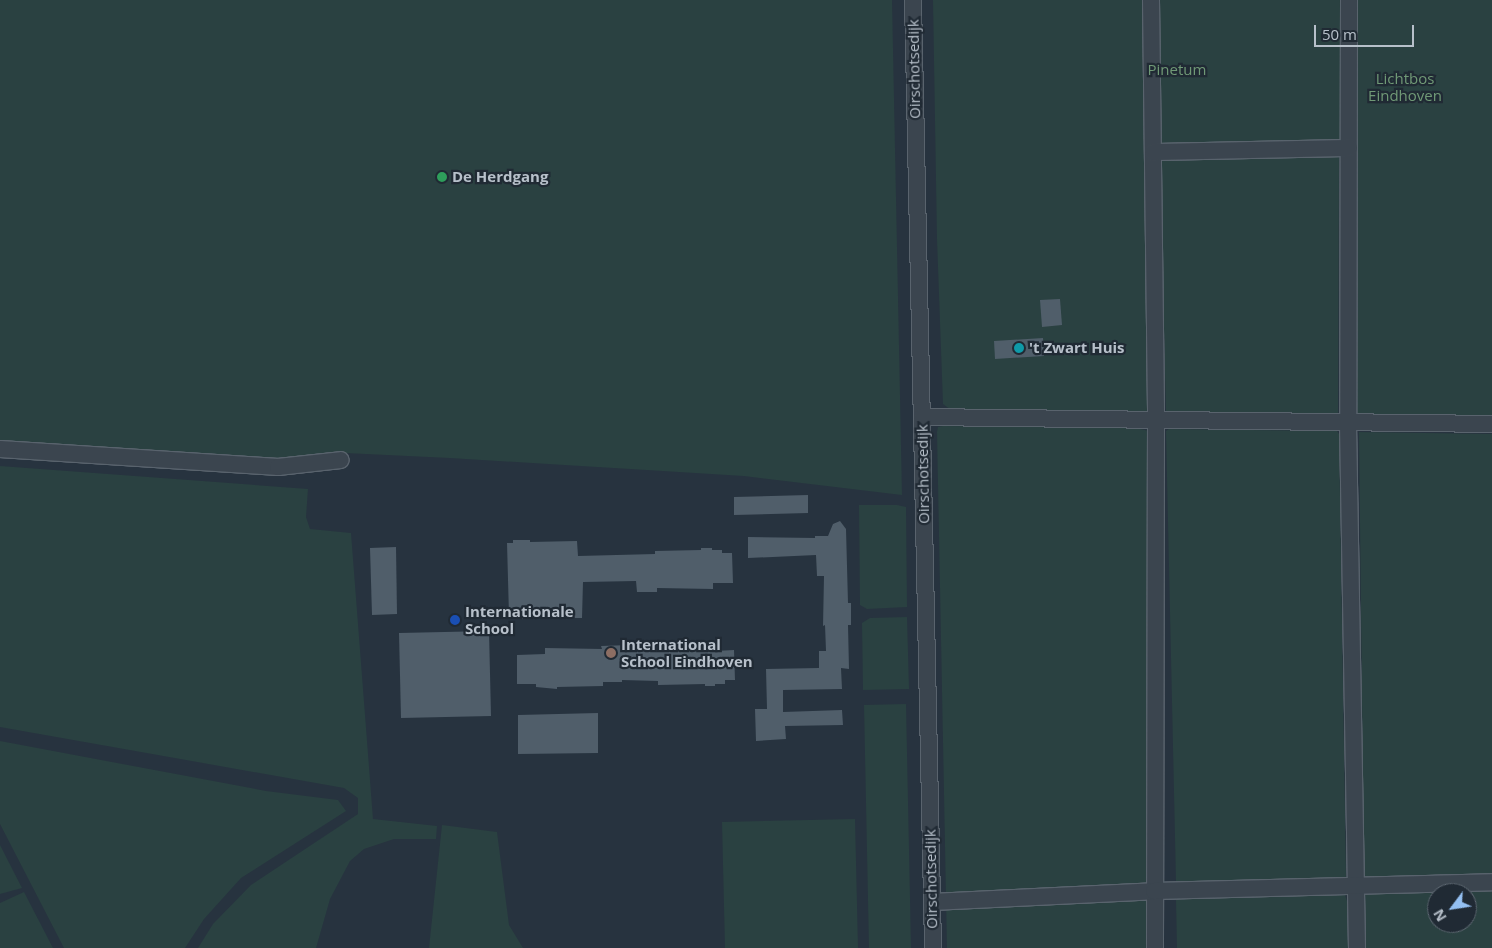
<!DOCTYPE html>
<style>
body{margin:0}
#map{position:relative;width:1492px;height:948px;overflow:hidden;background:#27333f;font-family:"Open Sans",sans-serif}
div>[style]{position:absolute}
.green>*{inset:0;background:#2a4141}
.building>*{inset:0;background:#505e6a}
.roads{filter:drop-shadow(1px 0 #59636d) drop-shadow(-1px 0 #59636d) drop-shadow(0 1px #59636d) drop-shadow(0 -1px #59636d)}
.street>*{height:16px;margin:-8px;padding:0 8px;transform-origin:8px;border-radius:8px;background:#3b454f}
.dots>*{width:14px;height:14px;translate:-50% -50%;box-sizing:border-box;border:2px solid #202a34;border-radius:50%}
span{translate:-50% -50%;white-space:nowrap;text-align:center;line-height:1.15;-webkit-text-stroke:4.5px #202a34;paint-order:stroke}
.street-label{font-size:15px;color:#b7c0ca}
.park-label{font-size:15px;color:#709976}
.poi-label{font-size:15px;color:#b7c0ca;font-weight:700}
.left{translate:0 -50%;text-align:left}
.north{position:absolute;left:1427px;top:883px;width:50px;height:50px;box-sizing:border-box;background:#202a34;border:1px solid #5c6670;border-radius:50%;rotate:239deg;font-size:14px;font-weight:700;line-height:20px;text-align:center;color:#b7c0ca}
.north::after{content:'';display:block;margin:auto;width:18px;height:22px;background:#94c0f2;clip-path:polygon(50% 0,100% 100%,50% 72%,0 100%)}
.scale{position:absolute;left:1314px;top:25px;width:100px;height:22px;box-sizing:border-box;border:2px solid #b7c0ca;border-top:0;padding-left:6px;font-size:15px;line-height:18px;white-space:nowrap;color:#b7c0ca;-webkit-text-stroke:4px #202a34;paint-order:stroke}
</style>
<div id="map">
<div class="green">
<i style="clip-path:polygon(0 0,892px 0,902px 495px,744px 476px,450px 458px,345px 453px,278px 458px,0 441px)"></i>
<i style="clip-path:polygon(933px 0,1143px 0,1149px 412px,951px 410px,943px 404px,937px 239px)"></i>
<i style="clip-path:polygon(1156px 0,1492px 0,1492px 419px,1361px 418px,1357px 413px,1358px 160px,1338px 146px,1157px 147px)"></i>
<i style="clip-path:polygon(1339px 152px,1338px 415px,1166px 412px,1160px 157px)"></i>
<i style="clip-path:polygon(943px 426px,1136px 428px,1149px 431px,1152px 657px,1146px 884px,949px 908px,1146px 900px,1148px 948px,947px 948px,937px 432px,938px 427px)"></i>
<i style="clip-path:polygon(1169px 429px,1337px 431px,1339px 434px,1346px 879px,1176px 882px,1166px 431px)"></i>
<i style="clip-path:polygon(1359px 432px,1492px 434px,1492px 874px,1366px 878px,1364px 873px)"></i>
<i style="clip-path:polygon(0 466px,308px 489px,306px 517px,310px 529px,351px 533px,373px 819px,437px 826px,436px 839px,394px 839px,364px 849px,350px 861px,330px 899px,316px 948px,198px 948px,213px 924px,251px 885px,358px 814px,358px 798px,344px 788px,0 727px)"></i>
<i style="clip-path:polygon(859px 505px,897px 505px,906px 507px,907px 607px,867px 609px,860px 605px)"></i>
<i style="clip-path:polygon(907px 617px,909px 689px,863px 690px,862px 623px,870px 618px)"></i>
<i style="clip-path:polygon(906px 704px,911px 948px,869px 948px,864px 705px)"></i>
<i style="clip-path:polygon(0 741px,266px 791px,338px 800px,346px 811px,241px 878px,204px 919px,185px 948px,64px 948px,0 824px)"></i>
<i style="clip-path:polygon(855px 819px,858px 948px,725px 948px,722px 822px)"></i>
<i style="clip-path:polygon(442px 825px,497px 832px,509px 925px,523px 948px,429px 948px)"></i>
<i style="clip-path:polygon(0 845px,22px 888px,0 894px)"></i>
<i style="clip-path:polygon(evenodd,1492px 889px,1492px 948px,1366px 948px,1365px 894px,1492px 889px,1437px 893px,1467px 893px,1467px 923px,1437px 923px,1437px 893px)"></i>
<i style="clip-path:polygon(24px 892px,53px 948px,0 948px,0 903px)"></i>
<i style="clip-path:polygon(1345px 895px,1347px 901px,1348px 948px,1177px 948px,1176px 900px,1178px 899px)"></i>
</div>
<div class="building">
<i style="clip-path:polygon(1060px 299px,1062px 325px,1042px 327px,1040px 300px)"></i>
<i style="clip-path:polygon(1043px 338px,1044px 356px,995px 359px,994px 341px)"></i>
<i style="clip-path:polygon(808px 495px,808px 513px,734px 515px,734px 497px)"></i>
<i style="clip-path:polygon(840px 521px,846px 529px,848px 603px,851px 603px,851px 625px,848px 625px,849px 669px,841px 668px,842px 689px,783px 690px,783px 712px,842px 710px,843px 725px,785px 726px,786px 739px,756px 741px,755px 709px,767px 709px,766px 669px,819px 668px,819px 651px,826px 651px,825px 625px,823px 626px,824px 576px,817px 576px,816px 555px,748px 558px,748px 537px,815px 538px,815px 536px,828px 536px,833px 524px)"></i>
<i style="clip-path:polygon(513px 540px,530px 540px,530px 542px,577px 541px,578px 556px,655px 554px,655px 551px,701px 550px,701px 548px,712px 548px,712px 550px,722px 550px,722px 553px,732px 553px,733px 583px,713px 583px,713px 589px,657px 588px,657px 592px,637px 592px,636px 581px,583px 582px,582px 618px,561px 618px,561px 614px,530px 616px,530px 619px,516px 619px,516px 616px,509px 616px,507px 543px,513px 543px)"></i>
<i style="clip-path:polygon(396px 547px,397px 614px,372px 615px,370px 548px)"></i>
<i style="clip-path:polygon(489px 631px,491px 716px,401px 718px,399px 633px)"></i>
<i style="clip-path:polygon(658px 644px,658px 648px,704px 647px,704px 645px,714px 645px,715px 651px,734px 650px,735px 680px,725px 680px,725px 684px,715px 684px,715px 686px,705px 686px,705px 684px,658px 685px,658px 681px,622px 680px,622px 682px,603px 682px,603px 686px,557px 687px,557px 689px,536px 687px,536px 684px,517px 684px,517px 655px,545px 654px,545px 648px,602px 649px,601px 646px)"></i>
<i style="clip-path:polygon(598px 713px,598px 753px,518px 754px,518px 715px)"></i>
</div>
<div class="roads">
<div class="street">
<i style="left:913px;top:0;width:948px;rotate:88.79deg"></i>
<i style="left:1151px;top:0;width:420px;rotate:89.3deg"></i>
<i style="left:1156px;top:420px;width:528px;rotate:90.11deg"></i>
<i style="left:1349px;top:0;width:423px;rotate:90.1deg"></i>
<i style="left:1348px;top:423px;width:525px;rotate:89.02deg"></i>
<i style="left:1153px;top:152px;width:196px;rotate:-1.2deg"></i>
<i style="left:922px;top:417px;width:570px;rotate:0.7deg"></i>
<i style="left:0;top:449px;width:279px;rotate:3.7deg"></i>
<i style="left:278px;top:467px;width:63px;rotate:-6.3deg"></i>
<i style="left:932px;top:902px;width:222px;rotate:-2.8deg"></i>
<i style="left:1154px;top:891px;width:338px;rotate:-1.5deg"></i>
</div>
</div>
<div class="dots">
<i style="left:442px;top:177px;background:#2e9e5b"></i>
<i style="left:1019px;top:348px;background:#0f9aa8"></i>
<i style="left:455px;top:620px;background:#1a4fb4"></i>
<i style="left:611px;top:653px;background:#8d6e63"></i>
</div>
<div class="street-label">
<span style="left:914px;top:69px;rotate:-91deg">Oirschotsedijk</span>
<span style="left:923px;top:474px;rotate:-91deg">Oirschotsedijk</span>
<span style="left:931px;top:879px;rotate:-91deg">Oirschotsedijk</span>
</div>
<div class="park-label">
<span style="left:1177px;top:70px">Pinetum</span>
<span style="left:1405px;top:87px">Lichtbos<br>Eindhoven</span>
</div>
<div class="poi-label">
<span class="left" style="left:452px;top:177px">De Herdgang</span>
<span class="left" style="left:1029px;top:348px">'t Zwart Huis</span>
<span class="left" style="left:465px;top:620px">Internationale<br>School</span>
<span class="left" style="left:621px;top:653px">International<br>School Eindhoven</span>
</div>
<div class="north">N</div>
<div class="scale">50 m</div>
</div>
